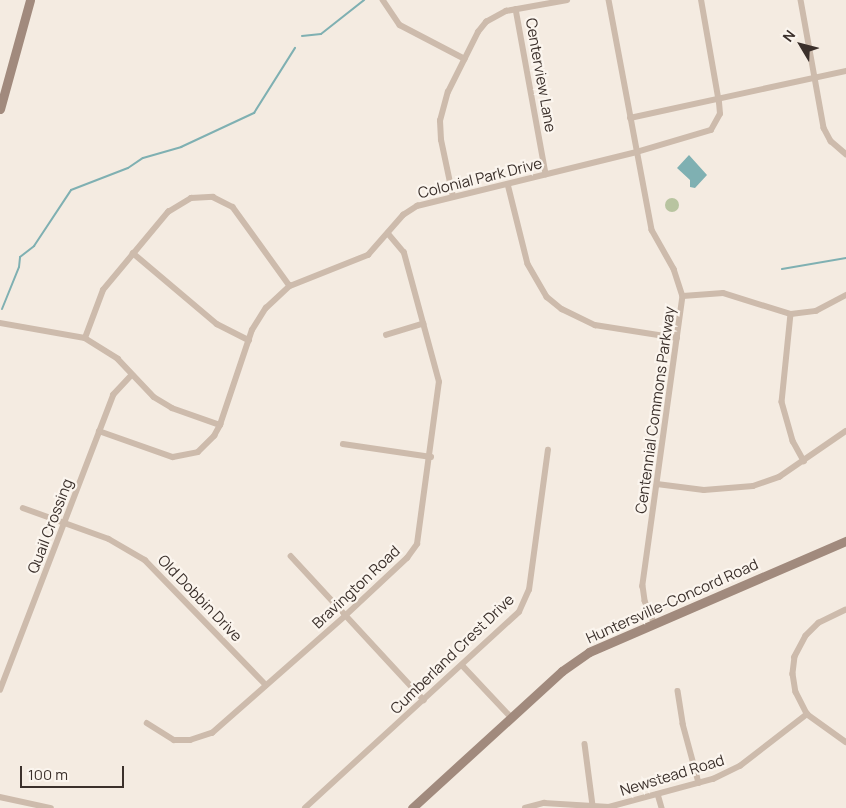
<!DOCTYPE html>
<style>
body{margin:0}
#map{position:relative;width:846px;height:808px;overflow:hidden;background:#f4ebe1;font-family:Manrope,sans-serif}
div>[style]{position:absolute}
.green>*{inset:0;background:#b8c4a0}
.round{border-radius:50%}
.water>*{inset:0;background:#7fb0b2}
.stream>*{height:2px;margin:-1px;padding:0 1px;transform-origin:1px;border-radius:1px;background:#7fb0b2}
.street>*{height:5.5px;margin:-2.75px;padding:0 2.75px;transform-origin:2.75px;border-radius:2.75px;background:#cdbbac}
.secondary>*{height:9px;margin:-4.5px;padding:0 4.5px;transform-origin:4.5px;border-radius:4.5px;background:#a18a7d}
span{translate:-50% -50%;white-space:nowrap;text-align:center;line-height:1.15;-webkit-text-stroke:4.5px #fbf5ee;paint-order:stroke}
.street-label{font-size:15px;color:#3b302b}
.north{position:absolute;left:776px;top:20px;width:50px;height:50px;-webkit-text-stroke:4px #fbf5ee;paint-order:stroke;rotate:307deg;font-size:14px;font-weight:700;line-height:20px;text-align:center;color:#3b302b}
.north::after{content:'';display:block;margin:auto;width:18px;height:22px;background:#3b302b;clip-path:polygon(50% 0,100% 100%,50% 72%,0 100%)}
.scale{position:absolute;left:20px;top:766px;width:104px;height:22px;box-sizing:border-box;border:2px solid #3b302b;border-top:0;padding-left:6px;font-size:15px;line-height:18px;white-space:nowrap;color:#3b302b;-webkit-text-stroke:4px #fbf5ee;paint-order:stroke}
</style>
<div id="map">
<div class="green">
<i class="round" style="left:665px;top:198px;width:14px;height:14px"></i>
</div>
<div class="water">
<i style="clip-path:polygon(689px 155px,707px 175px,695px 188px,690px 187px,690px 180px,677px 168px)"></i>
</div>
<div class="stream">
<i style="left:302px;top:36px;width:19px;rotate:-6deg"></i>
<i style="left:321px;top:34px;width:55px;rotate:-38.3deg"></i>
<i style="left:782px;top:269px;width:65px;rotate:-9.8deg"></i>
<i style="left:2px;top:309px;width:45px;rotate:-68deg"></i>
<i style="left:19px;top:267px;width:10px;rotate:-84deg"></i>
<i style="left:20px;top:257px;width:18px;rotate:-38deg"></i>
<i style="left:34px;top:246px;width:67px;rotate:-56.5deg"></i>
<i style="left:71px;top:190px;width:61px;rotate:-21.1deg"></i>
<i style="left:128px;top:168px;width:18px;rotate:-34deg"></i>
<i style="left:143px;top:158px;width:40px;rotate:-16deg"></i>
<i style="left:181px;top:147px;width:81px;rotate:-25deg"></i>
<i style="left:254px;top:113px;width:77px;rotate:-57.8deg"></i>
</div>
<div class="street">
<i style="left:383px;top:0;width:30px;rotate:56deg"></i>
<i style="left:400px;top:25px;width:73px;rotate:27.6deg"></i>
<i style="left:609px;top:0;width:234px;rotate:79.4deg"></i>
<i style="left:652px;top:230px;width:45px;rotate:60.6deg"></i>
<i style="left:674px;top:269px;width:28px;rotate:72deg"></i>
<i style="left:683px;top:296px;width:293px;rotate:97.9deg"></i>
<i style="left:643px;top:586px;width:15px;rotate:82deg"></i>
<i style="left:645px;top:601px;width:23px;rotate:67deg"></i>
<i style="left:801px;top:0;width:130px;rotate:79.8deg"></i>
<i style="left:824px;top:128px;width:15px;rotate:62deg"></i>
<i style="left:831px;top:141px;width:20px;rotate:41deg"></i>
<i style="left:516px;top:9px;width:168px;rotate:79.7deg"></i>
<i style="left:630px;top:118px;width:221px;rotate:-12.3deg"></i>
<i style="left:508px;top:184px;width:82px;rotate:76deg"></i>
<i style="left:528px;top:264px;width:38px;rotate:60deg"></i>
<i style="left:547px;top:297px;width:19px;rotate:39deg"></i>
<i style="left:562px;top:309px;width:37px;rotate:26deg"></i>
<i style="left:595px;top:325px;width:83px;rotate:9deg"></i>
<i style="left:453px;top:197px;width:58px;rotate:-101.9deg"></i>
<i style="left:441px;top:140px;width:19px;rotate:-93deg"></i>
<i style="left:440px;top:121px;width:30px;rotate:-75deg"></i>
<i style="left:448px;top:92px;width:67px;rotate:-63.4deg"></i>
<i style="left:478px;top:32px;width:13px;rotate:-51deg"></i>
<i style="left:486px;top:22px;width:23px;rotate:-29deg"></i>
<i style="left:506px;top:11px;width:62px;rotate:-10.2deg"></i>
<i style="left:133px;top:253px;width:110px;rotate:40.2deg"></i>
<i style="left:217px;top:324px;width:36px;rotate:27deg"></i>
<i style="left:683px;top:296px;width:40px;rotate:-4.3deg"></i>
<i style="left:723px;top:293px;width:71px;rotate:17.2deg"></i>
<i style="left:791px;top:314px;width:25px;rotate:-7deg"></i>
<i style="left:816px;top:311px;width:34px;rotate:-28deg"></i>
<i style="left:791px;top:314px;width:88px;rotate:95.8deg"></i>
<i style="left:782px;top:402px;width:41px;rotate:74.2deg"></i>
<i style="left:793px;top:441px;width:23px;rotate:61deg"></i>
<i style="left:0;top:323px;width:86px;rotate:10deg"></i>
<i style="left:85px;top:338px;width:39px;rotate:32deg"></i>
<i style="left:118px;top:359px;width:52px;rotate:46.5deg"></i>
<i style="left:154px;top:397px;width:21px;rotate:31deg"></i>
<i style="left:172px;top:408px;width:51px;rotate:19.5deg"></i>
<i style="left:386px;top:335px;width:39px;rotate:-17deg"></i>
<i style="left:85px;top:338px;width:51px;rotate:-69.4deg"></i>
<i style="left:103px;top:290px;width:102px;rotate:-50.2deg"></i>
<i style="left:168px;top:212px;width:27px;rotate:-31deg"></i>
<i style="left:191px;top:198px;width:22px;rotate:-3deg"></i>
<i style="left:213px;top:197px;width:22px;rotate:27deg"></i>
<i style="left:233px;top:207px;width:97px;rotate:54.2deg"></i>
<i style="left:99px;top:431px;width:78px;rotate:19.4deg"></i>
<i style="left:173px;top:457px;width:25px;rotate:-11deg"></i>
<i style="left:198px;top:452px;width:23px;rotate:-45deg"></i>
<i style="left:214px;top:436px;width:13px;rotate:-61deg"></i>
<i style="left:220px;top:425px;width:100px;rotate:-71.4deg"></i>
<i style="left:252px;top:330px;width:26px;rotate:-58deg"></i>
<i style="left:266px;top:308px;width:33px;rotate:-43deg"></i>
<i style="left:290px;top:286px;width:84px;rotate:-21.7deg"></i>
<i style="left:368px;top:255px;width:53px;rotate:-48.8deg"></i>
<i style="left:403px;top:215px;width:17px;rotate:-33deg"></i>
<i style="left:417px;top:206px;width:227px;rotate:-13.8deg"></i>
<i style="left:637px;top:152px;width:77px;rotate:-16.6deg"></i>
<i style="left:711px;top:130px;width:18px;rotate:-61deg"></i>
<i style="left:720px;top:114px;width:11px;rotate:-95deg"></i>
<i style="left:719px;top:103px;width:105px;rotate:-99.9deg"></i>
<i style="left:343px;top:444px;width:89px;rotate:8.4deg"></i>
<i style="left:657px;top:484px;width:47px;rotate:7.3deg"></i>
<i style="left:704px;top:490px;width:49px;rotate:-4.7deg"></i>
<i style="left:753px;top:486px;width:28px;rotate:-19deg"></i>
<i style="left:779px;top:477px;width:81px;rotate:-34.5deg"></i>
<i style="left:23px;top:508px;width:91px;rotate:19.8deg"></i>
<i style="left:109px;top:539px;width:42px;rotate:30.3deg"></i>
<i style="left:145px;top:560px;width:174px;rotate:45.9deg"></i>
<i style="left:291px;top:556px;width:196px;rotate:47.3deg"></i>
<i style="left:846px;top:610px;width:30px;rotate:154deg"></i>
<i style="left:819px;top:623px;width:18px;rotate:135deg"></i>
<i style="left:806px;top:636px;width:24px;rotate:118deg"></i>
<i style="left:795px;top:657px;width:17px;rotate:97deg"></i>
<i style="left:793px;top:674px;width:18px;rotate:81deg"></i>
<i style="left:796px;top:692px;width:25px;rotate:63deg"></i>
<i style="left:807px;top:714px;width:48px;rotate:35.7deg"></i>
<i style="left:462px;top:665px;width:73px;rotate:46.7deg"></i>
<i style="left:0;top:690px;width:316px;rotate:-69deg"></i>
<i style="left:113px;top:395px;width:26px;rotate:-47deg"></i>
<i style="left:678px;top:691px;width:33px;rotate:81deg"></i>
<i style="left:683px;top:724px;width:61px;rotate:74.8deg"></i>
<i style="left:147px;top:723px;width:32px;rotate:32deg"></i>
<i style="left:174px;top:740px;width:16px"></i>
<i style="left:190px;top:740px;width:23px;rotate:-18deg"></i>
<i style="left:212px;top:733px;width:177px;rotate:-41.3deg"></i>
<i style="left:345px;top:616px;width:85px;rotate:-43.1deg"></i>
<i style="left:407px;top:558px;width:17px;rotate:-54deg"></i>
<i style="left:417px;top:544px;width:163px;rotate:-82.3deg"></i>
<i style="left:439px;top:382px;width:134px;rotate:-105.2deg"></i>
<i style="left:404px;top:253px;width:25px;rotate:-130deg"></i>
<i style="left:585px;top:744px;width:63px;rotate:82.6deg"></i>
<i style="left:658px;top:794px;width:15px;rotate:74deg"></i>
<i style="left:0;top:797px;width:52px;rotate:12.2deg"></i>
<i style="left:305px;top:808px;width:290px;rotate:-42.5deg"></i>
<i style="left:519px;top:612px;width:24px;rotate:-66deg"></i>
<i style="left:529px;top:590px;width:141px;rotate:-82.3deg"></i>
<i style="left:525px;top:808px;width:20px;rotate:-15deg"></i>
<i style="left:544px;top:803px;width:65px;rotate:3.5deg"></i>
<i style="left:609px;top:807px;width:108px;rotate:-15.1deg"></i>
<i style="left:713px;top:779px;width:30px;rotate:-26deg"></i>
<i style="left:740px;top:766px;width:85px;rotate:-37.8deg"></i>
</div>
<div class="secondary">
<i style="left:0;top:109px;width:113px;rotate:-74.6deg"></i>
<i style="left:412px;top:808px;width:203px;rotate:-42.4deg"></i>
<i style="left:562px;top:671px;width:33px;rotate:-35deg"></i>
<i style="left:589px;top:652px;width:280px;rotate:-23.4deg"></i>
</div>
<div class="street-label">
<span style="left:541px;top:75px;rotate:80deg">Centerview Lane</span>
<span style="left:480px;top:178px;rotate:-14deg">Colonial Park Drive</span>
<span style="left:655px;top:410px;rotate:-82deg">Centennial Commons Parkway</span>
<span style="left:50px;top:526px;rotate:-69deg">Quail Crossing</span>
<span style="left:356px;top:587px;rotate:-43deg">Bravington Road</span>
<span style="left:200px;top:598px;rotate:46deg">Old Dobbin Drive</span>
<span style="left:672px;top:601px;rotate:-24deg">Huntersville-Concord Road</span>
<span style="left:452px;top:654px;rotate:-44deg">Cumberland Crest Drive</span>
<span style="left:672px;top:775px;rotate:-17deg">Newstead Road</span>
</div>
<div class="north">N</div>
<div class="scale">100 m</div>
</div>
